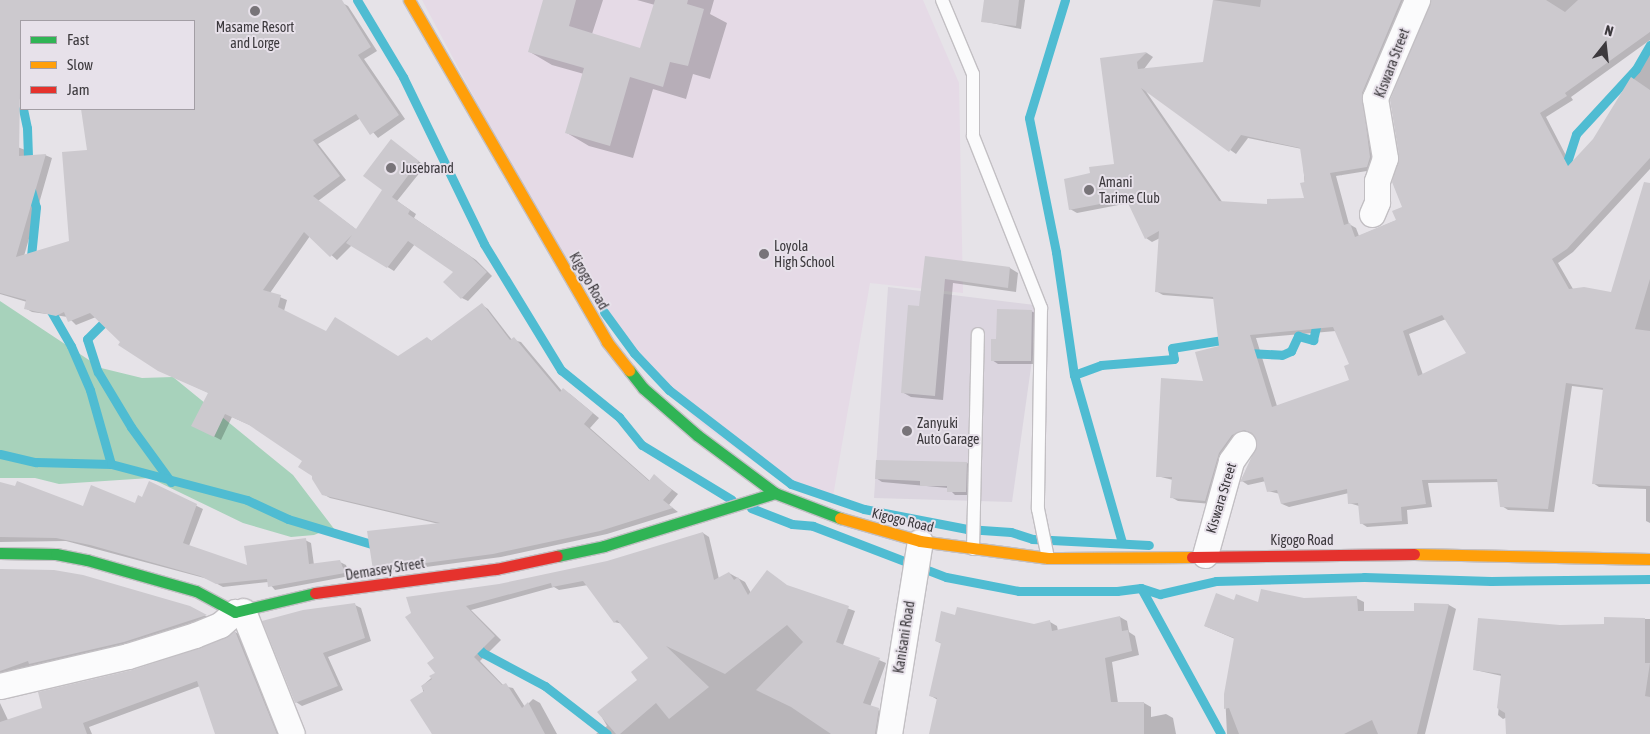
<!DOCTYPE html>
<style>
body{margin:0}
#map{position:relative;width:1650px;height:734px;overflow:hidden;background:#e6e3e8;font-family:"Asap Condensed",sans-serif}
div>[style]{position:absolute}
.built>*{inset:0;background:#dbd5df}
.education>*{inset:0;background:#e5dae6}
.green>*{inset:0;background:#a7d2bb}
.shadow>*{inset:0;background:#0003}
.stream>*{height:9px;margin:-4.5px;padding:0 4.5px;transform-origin:4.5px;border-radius:4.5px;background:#4fbcd2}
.building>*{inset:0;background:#ccc9ce}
.roads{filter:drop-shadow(1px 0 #c2bfc3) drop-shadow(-1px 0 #c2bfc3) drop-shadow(0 1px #c2bfc3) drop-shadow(0 -1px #c2bfc3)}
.lane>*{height:12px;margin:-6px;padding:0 6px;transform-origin:6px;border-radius:6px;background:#fbfbfc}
.street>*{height:25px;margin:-12.5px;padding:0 12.5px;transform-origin:12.5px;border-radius:12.5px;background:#fbfbfc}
.fast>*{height:11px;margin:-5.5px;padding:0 5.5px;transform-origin:5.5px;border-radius:5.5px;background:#30b455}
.slow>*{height:11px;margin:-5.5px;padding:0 5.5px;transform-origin:5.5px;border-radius:5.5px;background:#ff9f0a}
.jam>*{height:11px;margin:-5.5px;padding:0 5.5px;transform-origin:5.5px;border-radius:5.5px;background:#e5322d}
.dots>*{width:14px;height:14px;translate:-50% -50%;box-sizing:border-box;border:2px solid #e7e1ea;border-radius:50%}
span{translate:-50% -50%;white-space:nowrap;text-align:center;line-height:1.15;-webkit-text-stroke:4px #e7e1ea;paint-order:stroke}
.poi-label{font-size:14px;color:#3c393d}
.left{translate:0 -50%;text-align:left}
.street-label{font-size:14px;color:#3c393d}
.legend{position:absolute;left:20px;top:20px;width:175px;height:90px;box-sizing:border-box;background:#e7e1ea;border:1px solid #a39ea5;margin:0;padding:6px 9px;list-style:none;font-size:15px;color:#3c393d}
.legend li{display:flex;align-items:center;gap:10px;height:25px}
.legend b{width:25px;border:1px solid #a39ea5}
.north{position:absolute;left:1580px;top:20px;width:50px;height:50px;-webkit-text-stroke:4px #e7e1ea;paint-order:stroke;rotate:16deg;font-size:14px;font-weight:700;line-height:20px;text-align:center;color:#3c393d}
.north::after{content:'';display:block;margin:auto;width:18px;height:22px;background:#3c393d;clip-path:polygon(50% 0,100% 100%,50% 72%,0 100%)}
</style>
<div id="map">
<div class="built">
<i style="clip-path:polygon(888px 287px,1035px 305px,1034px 346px,1012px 502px,874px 498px)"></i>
</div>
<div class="education">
<i style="clip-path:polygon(422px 0,923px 0,959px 83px,963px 293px,870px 283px,832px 502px,772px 475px,694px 418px,634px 347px,543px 226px)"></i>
</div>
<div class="green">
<i style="clip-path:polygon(0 301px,101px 368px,142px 378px,173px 377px,293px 475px,338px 534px,324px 531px,314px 535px,291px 537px,243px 523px,150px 478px,59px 484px,35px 478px,0 478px)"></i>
</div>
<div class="shadow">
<i style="clip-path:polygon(evenodd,0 0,337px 0,348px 6px,377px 51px,364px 59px,405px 119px,378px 138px,361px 118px,318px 144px,346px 180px,318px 201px,357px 230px,384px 190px,392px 141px,425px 166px,397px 201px,416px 214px,414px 218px,476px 260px,492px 276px,468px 301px,462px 298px,455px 272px,415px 244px,394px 271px,352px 245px,337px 260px,310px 236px,270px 293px,287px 300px,284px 311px,327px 333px,398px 358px,427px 338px,433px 342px,482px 305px,488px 309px,512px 340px,521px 342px,562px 391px,570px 394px,599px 418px,590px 428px,650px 481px,654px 476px,678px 494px,669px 505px,678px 512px,607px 534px,501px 557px,381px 573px,374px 569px,439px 524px,330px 498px,323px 494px,303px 460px,254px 427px,232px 417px,221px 440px,200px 429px,209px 393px,158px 370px,96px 317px,76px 325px,68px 317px,32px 312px,25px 308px,27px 302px,0 294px,0 0,21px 21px,194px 21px,194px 109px,82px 109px,89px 151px,71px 242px,24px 256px,52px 158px,45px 155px,26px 156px,28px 151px,12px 145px,16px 100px,21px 99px,21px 21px)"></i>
<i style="clip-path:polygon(545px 0,603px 0,592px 34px,641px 50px,655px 5px,637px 0,714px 0,710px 14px,727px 23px,710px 79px,693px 74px,686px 99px,653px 89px,633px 158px,589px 146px,567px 133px,584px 74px,552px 65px,530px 52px)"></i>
<i style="clip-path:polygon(986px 0,1025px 0,1021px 29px,982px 21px)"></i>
<i style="clip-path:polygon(evenodd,1214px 0,1409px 0,1368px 96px,1373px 170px,1336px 176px,1349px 224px,1356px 228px,1359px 236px,1397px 220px,1404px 208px,1400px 156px,1431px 0,1650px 0,1650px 40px,1571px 97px,1573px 100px,1546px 117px,1571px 165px,1594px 140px,1650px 48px,1650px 169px,1573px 252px,1558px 263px,1573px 289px,1612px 293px,1650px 221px,1650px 523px,1646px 521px,1646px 489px,1599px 487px,1593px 483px,1604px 390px,1572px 386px,1554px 512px,1508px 510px,1502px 506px,1499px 482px,1428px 483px,1432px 507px,1407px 510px,1408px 524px,1367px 527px,1361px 523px,1359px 506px,1349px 503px,1349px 493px,1289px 507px,1282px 504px,1280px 494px,1268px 491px,1266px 481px,1248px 485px,1242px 481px,1259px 445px,1251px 433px,1238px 439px,1211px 504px,1178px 501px,1171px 497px,1173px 480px,1157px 476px,1221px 347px,1214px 299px,1163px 295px,1156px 291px,1160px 238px,1152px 242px,1146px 238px,1129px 203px,1077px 213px,1070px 209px,1091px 174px,1115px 165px,1101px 59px,1147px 53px,1153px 57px,1144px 69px,1204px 63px,1214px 0,1145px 90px,1236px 154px,1248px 138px,1302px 149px,1306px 200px,1269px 205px,1223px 203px,1145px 90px,1214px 0,1446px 319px,1468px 353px,1423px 375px,1409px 334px,1446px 319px,1214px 0,1336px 331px,1351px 365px,1351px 381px,1277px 406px,1256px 338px,1336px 331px)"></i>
<i style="clip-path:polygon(926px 257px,1010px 268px,1018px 273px,1016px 292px,953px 283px,943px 400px,911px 397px,902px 392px,920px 308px)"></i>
<i style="clip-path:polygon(1031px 311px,1037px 314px,1037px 364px,998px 364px,992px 360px,998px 340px)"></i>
<i style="clip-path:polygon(967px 463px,973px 467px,972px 495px,955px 495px,948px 488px,882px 482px,876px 478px)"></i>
<i style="clip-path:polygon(150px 483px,203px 509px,189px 546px,248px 567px,305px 540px,311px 543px,314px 565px,340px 562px,346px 565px,350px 576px,275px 590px,268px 582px,223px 587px,208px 579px,66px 541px,0 542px,0 485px,83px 507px,135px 504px,142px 499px)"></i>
<i style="clip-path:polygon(703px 533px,709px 537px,719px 579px,729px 573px,745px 582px,751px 593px,789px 587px,855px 611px,843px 645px,886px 663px,870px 707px,885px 713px,882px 734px,596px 734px,607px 726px,599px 712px,639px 680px,650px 659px,623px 624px,614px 622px,588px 585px,559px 590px,554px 587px,471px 610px,501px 640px,480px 661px,504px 686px,513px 688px,525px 707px,533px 699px,540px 703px,557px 734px,432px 734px,422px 686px,437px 673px,435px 658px,407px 617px,499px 586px,608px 562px)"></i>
<i style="clip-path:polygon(0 569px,190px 607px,211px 619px,131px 645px,37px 667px,33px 665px,0 676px)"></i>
<i style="clip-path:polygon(1356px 598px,1364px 602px,1364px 612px,1416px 612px,1416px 604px,1449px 605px,1456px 609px,1425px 734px,1227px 734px,1225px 694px,1235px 639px,1205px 626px,1234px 601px,1259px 603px)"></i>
<i style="clip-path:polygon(355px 605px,361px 608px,371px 641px,328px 657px,343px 690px,302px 706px,296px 702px,264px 622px)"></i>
<i style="clip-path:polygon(956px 616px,1034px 626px,1050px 622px,1057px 626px,1058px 631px,1120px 617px,1127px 621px,1129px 632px,1135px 636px,1139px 655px,1112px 662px,1118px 703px,1144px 703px,1151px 707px,1151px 717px,1166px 714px,1173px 718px,1176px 734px,931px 734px,938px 700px,931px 696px,942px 644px,936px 641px)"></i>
<i style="clip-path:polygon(1605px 619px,1650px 619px,1650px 734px,1507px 734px,1520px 711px,1503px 719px,1498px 715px,1502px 676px,1475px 670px,1560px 626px,1605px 625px)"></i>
<i style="clip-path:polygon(235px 632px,242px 636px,280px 734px,216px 734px,200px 686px,89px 727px,92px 734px,0 734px,0 703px,8px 720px,44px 709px,133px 671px,201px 650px)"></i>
</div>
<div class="stream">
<i style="left:357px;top:0;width:90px;rotate:59.1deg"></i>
<i style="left:403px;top:77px;width:186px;rotate:64.1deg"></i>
<i style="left:484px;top:244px;width:148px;rotate:58.6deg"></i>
<i style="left:561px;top:370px;width:75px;rotate:39deg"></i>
<i style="left:619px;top:417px;width:36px;rotate:51deg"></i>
<i style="left:642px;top:445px;width:105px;rotate:31.4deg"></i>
<i style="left:1065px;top:0;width:123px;rotate:107deg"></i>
<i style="left:1029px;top:118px;width:137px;rotate:78.6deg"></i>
<i style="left:1056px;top:252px;width:124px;rotate:81.7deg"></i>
<i style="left:1074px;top:375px;width:174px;rotate:74deg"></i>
<i style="left:23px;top:109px;width:19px;rotate:78deg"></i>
<i style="left:27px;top:128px;width:37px;rotate:88deg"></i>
<i style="left:1560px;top:171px;width:11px;rotate:-52deg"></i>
<i style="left:1567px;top:162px;width:29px;rotate:-72deg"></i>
<i style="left:1576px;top:134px;width:88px;rotate:-47.3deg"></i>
<i style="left:1636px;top:69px;width:28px;rotate:-60deg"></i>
<i style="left:29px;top:183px;width:25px;rotate:74deg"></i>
<i style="left:36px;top:207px;width:49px;rotate:95.8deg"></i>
<i style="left:31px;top:256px;width:7px;rotate:74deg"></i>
<i style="left:48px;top:306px;width:46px;rotate:60.1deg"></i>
<i style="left:71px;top:346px;width:48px;rotate:66.6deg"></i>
<i style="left:90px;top:390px;width:77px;rotate:74.2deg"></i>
<i style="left:604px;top:312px;width:51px;rotate:53.8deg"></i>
<i style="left:634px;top:353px;width:51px;rotate:46.6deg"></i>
<i style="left:669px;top:390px;width:154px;rotate:37.6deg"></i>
<i style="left:791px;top:484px;width:77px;rotate:18.9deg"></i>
<i style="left:864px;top:509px;width:105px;rotate:11deg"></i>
<i style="left:967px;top:529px;width:44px;rotate:3.9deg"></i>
<i style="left:1011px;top:532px;width:22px;rotate:18deg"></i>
<i style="left:1032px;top:539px;width:117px;rotate:2.9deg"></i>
<i style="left:109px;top:317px;width:31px;rotate:135deg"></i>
<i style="left:87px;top:339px;width:35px;rotate:72deg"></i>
<i style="left:98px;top:372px;width:64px;rotate:59deg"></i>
<i style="left:131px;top:427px;width:68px;rotate:54deg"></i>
<i style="left:1246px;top:350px;width:4px;rotate:56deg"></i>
<i style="left:1248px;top:353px;width:34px;rotate:3deg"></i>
<i style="left:1282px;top:355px;width:10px;rotate:-24deg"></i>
<i style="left:1291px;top:351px;width:17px;rotate:-65deg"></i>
<i style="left:1298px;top:336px;width:16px;rotate:15deg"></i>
<i style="left:1313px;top:340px;width:22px;rotate:-77deg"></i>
<i style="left:1074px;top:375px;width:29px;rotate:-20deg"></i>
<i style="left:1101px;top:365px;width:73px;rotate:-4.7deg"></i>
<i style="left:1174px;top:359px;width:11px;rotate:-100deg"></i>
<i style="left:1172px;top:348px;width:58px;rotate:-9deg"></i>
<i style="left:0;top:454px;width:37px;rotate:13deg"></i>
<i style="left:36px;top:462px;width:75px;rotate:1.5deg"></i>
<i style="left:111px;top:464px;width:141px;rotate:14.8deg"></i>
<i style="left:247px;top:500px;width:45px;rotate:24.9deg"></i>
<i style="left:288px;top:519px;width:94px;rotate:16.7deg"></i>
<i style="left:751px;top:508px;width:44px;rotate:21.3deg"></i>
<i style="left:792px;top:524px;width:21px;rotate:5deg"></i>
<i style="left:813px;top:526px;width:142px;rotate:21deg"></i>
<i style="left:946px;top:577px;width:74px;rotate:10.9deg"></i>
<i style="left:1019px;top:591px;width:98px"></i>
<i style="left:1117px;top:591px;width:24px;rotate:-7deg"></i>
<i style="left:1141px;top:588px;width:20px;rotate:18deg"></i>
<i style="left:1160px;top:594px;width:57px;rotate:-13.1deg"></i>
<i style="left:1216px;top:581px;width:148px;rotate:-1.5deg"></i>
<i style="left:1364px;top:577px;width:127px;rotate:1.8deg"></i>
<i style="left:1491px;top:581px;width:159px;rotate:-0.7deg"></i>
<i style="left:1141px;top:588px;width:166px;rotate:61.3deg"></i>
<i style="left:473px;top:642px;width:15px;rotate:48deg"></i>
<i style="left:483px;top:653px;width:70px;rotate:28deg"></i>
<i style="left:545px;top:686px;width:78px;rotate:37.7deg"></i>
</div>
<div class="building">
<i style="clip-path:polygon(evenodd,0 0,342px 0,371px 47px,358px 55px,399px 115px,370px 135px,356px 114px,313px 140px,340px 176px,313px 196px,356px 229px,382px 190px,363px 176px,391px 139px,419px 161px,392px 197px,410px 210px,408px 214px,469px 255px,487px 272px,461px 299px,443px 282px,453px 272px,408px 241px,387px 268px,346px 243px,352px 235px,330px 257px,304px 232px,263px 290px,281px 295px,278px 307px,326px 331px,335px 317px,398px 356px,427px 337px,431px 341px,482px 303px,510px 340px,514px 337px,560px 392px,563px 388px,593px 413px,584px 424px,649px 481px,654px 474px,672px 490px,663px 500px,673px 508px,600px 531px,493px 554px,373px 570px,367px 531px,440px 523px,322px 495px,312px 479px,312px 476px,298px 467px,302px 461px,249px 425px,225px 414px,214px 437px,191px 426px,208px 393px,158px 371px,118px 345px,120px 342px,90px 313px,68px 322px,64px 312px,56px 316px,24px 309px,26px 300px,0 293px,0 0,21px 21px,194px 21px,194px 109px,81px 109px,87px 150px,62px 152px,69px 241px,16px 257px,46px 154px,19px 156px,21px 21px)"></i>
<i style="clip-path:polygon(543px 0,576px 0,569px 26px,640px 48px,655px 0,688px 0,687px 4px,704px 9px,688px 66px,670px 62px,663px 87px,630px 77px,610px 146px,565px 133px,584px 68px,528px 52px)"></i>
<i style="clip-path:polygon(984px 0,1019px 0,1016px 26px,981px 22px)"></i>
<i style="clip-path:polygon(evenodd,1213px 0,1260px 7px,1261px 0,1401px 0,1362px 93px,1370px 157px,1367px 167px,1330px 173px,1344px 225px,1350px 223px,1355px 237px,1396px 220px,1392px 211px,1402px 207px,1392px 182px,1399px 156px,1390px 100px,1431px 0,1546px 0,1565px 12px,1578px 0,1650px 0,1650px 32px,1565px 93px,1567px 96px,1540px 113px,1568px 166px,1593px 139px,1631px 77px,1650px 90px,1650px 158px,1567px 249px,1552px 259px,1569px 289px,1584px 287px,1611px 292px,1644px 182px,1650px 183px,1650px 279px,1635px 329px,1650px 331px,1650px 486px,1592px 484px,1603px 388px,1566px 383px,1548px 509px,1500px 507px,1497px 479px,1422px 480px,1426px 504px,1401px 507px,1402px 521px,1360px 524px,1358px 503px,1348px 504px,1347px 489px,1281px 504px,1277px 490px,1267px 492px,1263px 477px,1240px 482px,1257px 445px,1252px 433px,1244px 430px,1232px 435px,1219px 453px,1205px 501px,1170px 498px,1172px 477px,1156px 477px,1161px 378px,1203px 381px,1195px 352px,1219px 346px,1213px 297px,1155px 292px,1159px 231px,1145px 239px,1126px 199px,1069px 210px,1064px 179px,1090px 173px,1089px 167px,1114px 164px,1100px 58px,1147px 52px,1137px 62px,1138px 69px,1203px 62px,1213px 0,1141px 88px,1229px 152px,1241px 135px,1300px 148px,1305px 182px,1300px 183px,1304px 198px,1267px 199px,1267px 204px,1219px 201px,1141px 88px,1213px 0,1442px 315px,1466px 353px,1418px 376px,1403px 331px,1442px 315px,1213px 0,1333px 327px,1349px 364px,1344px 366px,1349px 380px,1272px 407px,1250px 335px,1333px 327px)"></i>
<i style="clip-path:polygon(925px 256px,1010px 267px,1008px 288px,945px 279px,935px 396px,901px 393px,908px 305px,919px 306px)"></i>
<i style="clip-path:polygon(997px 309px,1032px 310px,1031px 361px,991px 361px,991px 339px,996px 339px)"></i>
<i style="clip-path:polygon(876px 460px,967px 462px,966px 492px,947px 492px,947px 486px,920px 486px,920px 481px,875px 479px)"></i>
<i style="clip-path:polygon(17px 481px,83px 506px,91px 485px,135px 503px,138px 495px,142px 497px,149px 481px,197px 504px,183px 543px,247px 565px,244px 546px,306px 538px,309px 564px,340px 560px,345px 573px,268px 587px,267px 579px,216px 584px,200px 576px,90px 545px,56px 538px,0 537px,0 482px,15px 486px)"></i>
<i style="clip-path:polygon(703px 532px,714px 580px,729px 572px,734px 580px,738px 577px,748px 595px,767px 570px,787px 585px,849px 606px,836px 642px,880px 658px,863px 703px,879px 708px,875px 734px,831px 734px,791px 707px,756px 690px,803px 642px,787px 625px,725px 674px,666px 646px,709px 687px,669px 719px,656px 703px,620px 734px,616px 734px,597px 712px,637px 680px,631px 672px,648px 658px,617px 620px,614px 623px,583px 581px,552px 587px,551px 583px,466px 606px,495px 636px,474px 657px,502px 685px,506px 683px,522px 708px,528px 702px,545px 734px,432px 734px,410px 700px,424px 691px,421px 686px,432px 679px,429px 676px,435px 673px,427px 663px,434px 658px,405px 617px,411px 613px,406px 597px,499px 584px,607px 561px)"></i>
<i style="clip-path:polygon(0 569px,54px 570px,83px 575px,190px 606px,207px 615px,124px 642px,29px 664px,28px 661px,0 671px)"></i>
<i style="clip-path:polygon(1261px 589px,1304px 598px,1357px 596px,1358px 611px,1414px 611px,1414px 603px,1449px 604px,1417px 734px,1378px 734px,1372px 720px,1344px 734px,1239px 734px,1229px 708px,1224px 709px,1224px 694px,1234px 638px,1204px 626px,1216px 593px,1234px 600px,1236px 594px,1258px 602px)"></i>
<i style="clip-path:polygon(355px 603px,365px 638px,323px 653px,338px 686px,295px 703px,262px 621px,303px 610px)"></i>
<i style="clip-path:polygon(957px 607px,1034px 624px,1050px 620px,1052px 631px,1120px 616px,1122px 631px,1128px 630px,1132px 651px,1105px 658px,1111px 702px,1144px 702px,1144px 734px,929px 734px,937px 698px,929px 696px,941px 643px,935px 641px,941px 611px,955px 615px)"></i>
<i style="clip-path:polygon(1604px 617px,1645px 618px,1645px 663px,1650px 663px,1645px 696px,1650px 697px,1650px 734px,1506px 734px,1505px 713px,1497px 708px,1501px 674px,1473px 670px,1478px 618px,1560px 625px,1604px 624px)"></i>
<i style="clip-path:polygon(235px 631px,277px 734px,215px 734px,197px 681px,83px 723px,87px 734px,0 734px,0 722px,42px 708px,38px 692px,132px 670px,200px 648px)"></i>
</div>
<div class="roads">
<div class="lane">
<i style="left:942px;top:0;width:80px;rotate:67.3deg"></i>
<i style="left:973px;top:74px;width:62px;rotate:90deg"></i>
<i style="left:973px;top:136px;width:185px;rotate:68.4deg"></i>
<i style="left:1041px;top:308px;width:201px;rotate:90.9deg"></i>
<i style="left:1038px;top:509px;width:50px;rotate:78.5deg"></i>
<i style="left:973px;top:549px;width:215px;rotate:-88.7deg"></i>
</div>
<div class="street">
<i style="left:1372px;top:214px;width:13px;rotate:-67deg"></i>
<i style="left:1377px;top:202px;width:21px;rotate:-90deg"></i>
<i style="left:1377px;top:181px;width:24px;rotate:-71deg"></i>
<i style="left:1385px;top:158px;width:61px;rotate:-99.5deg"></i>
<i style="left:1375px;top:98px;width:107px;rotate:-66.8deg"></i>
<i style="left:1205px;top:555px;width:98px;rotate:-74.5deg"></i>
<i style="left:1231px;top:461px;width:21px;rotate:-55deg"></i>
<i style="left:243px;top:611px;width:132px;rotate:68.3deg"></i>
<i style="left:0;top:686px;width:131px;rotate:-13.2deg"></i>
<i style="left:128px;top:656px;width:70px;rotate:-17.4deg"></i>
<i style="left:195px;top:635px;width:27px;rotate:-22deg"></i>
<i style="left:220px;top:625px;width:20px;rotate:-41deg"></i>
<i style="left:889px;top:734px;width:195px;rotate:-80.9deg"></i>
</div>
<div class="fast">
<i style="left:629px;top:370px;width:23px;rotate:52deg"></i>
<i style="left:643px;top:388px;width:72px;rotate:41deg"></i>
<i style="left:697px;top:435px;width:97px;rotate:36.6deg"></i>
<i style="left:775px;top:493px;width:70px;rotate:21deg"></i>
<i style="left:0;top:553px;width:56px;rotate:1deg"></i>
<i style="left:56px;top:554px;width:32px;rotate:11deg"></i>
<i style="left:87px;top:560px;width:113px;rotate:15.9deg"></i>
<i style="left:196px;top:591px;width:44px;rotate:28.3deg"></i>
<i style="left:235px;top:612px;width:82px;rotate:-13.4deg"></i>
<i style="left:557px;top:556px;width:48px;rotate:-12deg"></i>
<i style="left:604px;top:546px;width:179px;rotate:-17.2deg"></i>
</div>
<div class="slow">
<i style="left:409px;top:0;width:395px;rotate:59.9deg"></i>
<i style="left:607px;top:342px;width:36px;rotate:52deg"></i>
<i style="left:840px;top:518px;width:83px;rotate:16deg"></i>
<i style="left:920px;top:541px;width:129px;rotate:7.6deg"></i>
<i style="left:1048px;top:558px;width:144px;rotate:-0.4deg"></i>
<i style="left:1414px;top:554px;width:236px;rotate:1.2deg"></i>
</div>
<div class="jam">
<i style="left:1192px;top:557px;width:222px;rotate:-0.8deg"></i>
<i style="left:315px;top:593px;width:183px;rotate:-7.6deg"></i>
<i style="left:496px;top:569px;width:62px;rotate:-12deg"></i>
</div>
</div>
<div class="dots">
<i style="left:255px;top:11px;background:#787479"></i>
<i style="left:391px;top:168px;background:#787479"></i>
<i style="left:1089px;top:190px;background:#787479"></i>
<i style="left:764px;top:254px;background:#787479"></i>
<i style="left:907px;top:431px;background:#787479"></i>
</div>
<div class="poi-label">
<span style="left:255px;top:35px">Masame Resort<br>and Lorge</span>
<span class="left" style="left:401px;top:168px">Jusebrand</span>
<span class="left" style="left:1099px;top:190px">Amani<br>Tarime Club</span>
<span class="left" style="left:774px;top:254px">Loyola<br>High School</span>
<span class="left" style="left:917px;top:431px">Zanyuki<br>Auto Garage</span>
</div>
<div class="street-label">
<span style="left:1392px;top:63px;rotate:-69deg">Kiswara Street</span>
<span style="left:589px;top:281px;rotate:60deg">Kigogo Road</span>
<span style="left:1221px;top:498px;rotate:-73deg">Kiswara Street</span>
<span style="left:903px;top:520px;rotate:14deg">Kigogo Road</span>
<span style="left:1302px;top:540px">Kigogo Road</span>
<span style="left:385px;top:569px;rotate:-9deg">Demasey Street</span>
<span style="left:904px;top:637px;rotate:-81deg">Kanisani Road</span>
</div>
<ul class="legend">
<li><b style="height:6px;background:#30b455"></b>Fast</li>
<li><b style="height:6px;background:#ff9f0a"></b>Slow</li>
<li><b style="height:6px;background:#e5322d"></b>Jam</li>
</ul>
<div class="north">N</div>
</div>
